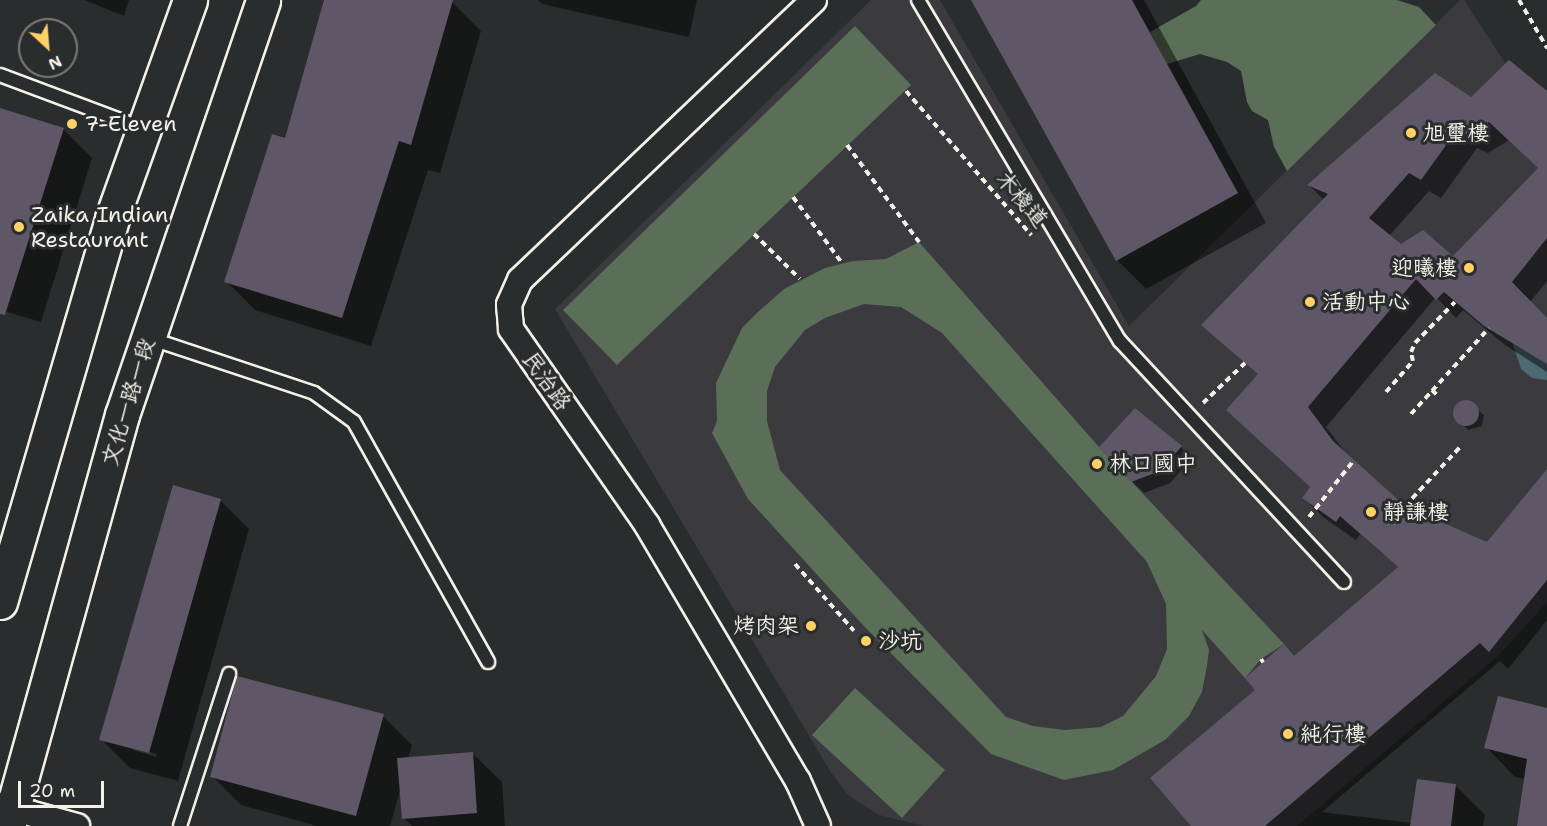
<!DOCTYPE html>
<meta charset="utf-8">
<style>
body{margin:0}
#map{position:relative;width:1547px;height:826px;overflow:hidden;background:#2a2d2e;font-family:"Shantell Sans","LXGW WenKai TC",sans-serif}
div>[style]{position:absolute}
.built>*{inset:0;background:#3a3a3f}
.green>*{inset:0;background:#5b6e58}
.water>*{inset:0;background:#4d6971}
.shadow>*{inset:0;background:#0007}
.building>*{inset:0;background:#5f5767}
.round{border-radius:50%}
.path>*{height:4px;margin-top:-2px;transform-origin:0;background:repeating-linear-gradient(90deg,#f4f1e8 0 6px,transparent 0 10.5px)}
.roads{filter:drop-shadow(2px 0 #f4f1e8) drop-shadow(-2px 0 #f4f1e8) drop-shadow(0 2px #f4f1e8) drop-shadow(0 -2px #f4f1e8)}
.service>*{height:12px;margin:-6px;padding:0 6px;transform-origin:6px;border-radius:6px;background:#2a2d2e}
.minor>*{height:24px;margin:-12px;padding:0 12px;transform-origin:12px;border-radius:12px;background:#2a2d2e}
.secondary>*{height:33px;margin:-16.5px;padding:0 16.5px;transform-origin:16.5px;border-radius:16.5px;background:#2a2d2e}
.dots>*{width:16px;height:16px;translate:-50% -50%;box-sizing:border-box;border:3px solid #2a2d2e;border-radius:50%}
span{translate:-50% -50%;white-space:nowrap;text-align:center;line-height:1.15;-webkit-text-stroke:6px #2a2d2e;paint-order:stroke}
.poi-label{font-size:22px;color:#f4f1e8}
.left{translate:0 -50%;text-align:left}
.right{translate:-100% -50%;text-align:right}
.street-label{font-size:22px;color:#f4f1e8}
.north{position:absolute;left:18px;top:18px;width:60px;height:60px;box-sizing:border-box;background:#2a2d2e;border:2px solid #7b7b78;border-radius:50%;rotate:154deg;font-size:16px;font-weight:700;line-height:24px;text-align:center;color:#f4f1e8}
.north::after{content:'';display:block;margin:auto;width:21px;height:27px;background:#ffd166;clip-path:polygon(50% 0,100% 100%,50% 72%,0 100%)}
.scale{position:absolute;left:18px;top:781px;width:86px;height:27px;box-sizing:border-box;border:3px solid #f4f1e8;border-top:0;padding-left:8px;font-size:18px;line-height:21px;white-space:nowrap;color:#f4f1e8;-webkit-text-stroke:4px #2a2d2e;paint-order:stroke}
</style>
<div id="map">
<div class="built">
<i style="clip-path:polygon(871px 0,940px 0,1129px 326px,1460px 0,1464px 0,1505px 63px,1509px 60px,1547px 91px,1547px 602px,1499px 655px,1297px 826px,924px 826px,879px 815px,848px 795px,830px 771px,555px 309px)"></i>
</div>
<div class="green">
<i style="clip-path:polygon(1201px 0,1397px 0,1419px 7px,1436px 25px,1287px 171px,1274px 147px,1268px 120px,1252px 111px,1247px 102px,1241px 71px,1227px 62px,1200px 54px,1167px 64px,1152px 36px,1150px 32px,1196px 6px)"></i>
<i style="clip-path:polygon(855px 26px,911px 85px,617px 365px,563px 310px)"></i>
<i style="clip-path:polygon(evenodd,919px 242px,1099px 447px,1284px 644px,1261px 659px,1245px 678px,1202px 630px,1209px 650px,1207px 666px,1202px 692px,1189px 716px,1165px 740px,1113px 770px,1064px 780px,991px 754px,862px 624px,748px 499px,712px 433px,717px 421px,716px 383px,742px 328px,758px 312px,784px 289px,825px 268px,853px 261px,886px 259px,919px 242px,864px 304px,901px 307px,942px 333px,1147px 562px,1166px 604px,1167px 649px,1156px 676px,1123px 716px,1101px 727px,1065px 730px,1033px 726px,1006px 717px,780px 470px,767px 421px,767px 391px,775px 367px,805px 330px,825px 318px,864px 304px)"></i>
<i style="clip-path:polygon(855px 688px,945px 770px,902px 818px,812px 735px)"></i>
</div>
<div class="water">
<i style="clip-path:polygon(1512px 341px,1547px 364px,1547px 380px,1532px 378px,1521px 369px)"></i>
</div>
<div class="shadow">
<i style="clip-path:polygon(84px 0,129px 0,124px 16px)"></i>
<i style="clip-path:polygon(326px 0,445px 0,452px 2px,481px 31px,440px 173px,428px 170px,371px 346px,255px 310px,226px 281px,286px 140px)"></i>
<i style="clip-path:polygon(538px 0,697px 0,689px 37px,542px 4px)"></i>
<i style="clip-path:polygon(973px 0,1144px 0,1266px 223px,1146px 289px,1117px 260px)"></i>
<i style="clip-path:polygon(evenodd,1547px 93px,1547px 281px,1530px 302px,1547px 319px,1547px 372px,1505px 345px,1463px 310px,1456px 318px,1436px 297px,1326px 427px,1348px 456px,1405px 507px,1488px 543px,1547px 471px,1547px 620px,1508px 669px,1500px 661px,1322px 812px,1412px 823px,1456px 786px,1485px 815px,1483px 826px,1193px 826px,1295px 657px,1399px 568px,1360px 534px,1356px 540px,1323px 517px,1304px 498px,1311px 488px,1247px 429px,1259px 375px,1203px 325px,1325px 201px,1310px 186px,1471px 99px,1547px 93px,1509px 140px,1539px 169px,1453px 258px,1401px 245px,1389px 236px,1429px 191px,1441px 198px,1477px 148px,1488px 153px,1509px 140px)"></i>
<i style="clip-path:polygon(0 110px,63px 129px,92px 158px,41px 322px,0 310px)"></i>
<i style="clip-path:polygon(1466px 401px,1484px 415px,1482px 426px,1468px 430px,1454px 414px,1456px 407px)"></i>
<i style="clip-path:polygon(1181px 447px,1192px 458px,1170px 483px,1144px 493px,1132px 481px)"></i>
<i style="clip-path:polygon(evenodd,220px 500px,249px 529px,178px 781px,130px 768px,101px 739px,220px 500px,133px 747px,157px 754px,156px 757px,133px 750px,133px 747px)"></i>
<i style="clip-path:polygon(1547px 710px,1547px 826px,1519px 826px,1525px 779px,1515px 777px,1486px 747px)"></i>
<i style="clip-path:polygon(383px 716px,412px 745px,408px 758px,472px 753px,502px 782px,505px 826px,412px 826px,404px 818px,401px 787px,390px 826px,317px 826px,241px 805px,212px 776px)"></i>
</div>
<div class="building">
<i style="clip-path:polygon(324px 0,453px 0,411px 145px,399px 141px,342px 318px,224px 282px,272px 134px,285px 138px)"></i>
<i style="clip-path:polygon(971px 0,1132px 0,1238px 193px,1116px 261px)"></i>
<i style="clip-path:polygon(evenodd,1509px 60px,1547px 91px,1547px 238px,1512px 282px,1547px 318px,1547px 364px,1484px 326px,1444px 292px,1436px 300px,1416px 279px,1308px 407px,1333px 441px,1405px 506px,1487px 542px,1547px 469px,1547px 580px,1489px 652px,1480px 643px,1265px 826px,1191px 826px,1150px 778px,1255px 690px,1245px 678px,1284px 644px,1294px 656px,1398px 567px,1340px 516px,1336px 522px,1302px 498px,1310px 487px,1226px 410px,1258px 374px,1201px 325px,1328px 194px,1307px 185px,1435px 73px,1471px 97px,1509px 60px,1489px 122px,1538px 168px,1453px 256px,1423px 230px,1401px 244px,1369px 218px,1409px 173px,1421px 180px,1457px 130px,1468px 135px,1489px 122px)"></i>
<i style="clip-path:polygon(0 108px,64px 128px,5px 315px,0 314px)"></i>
<i class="round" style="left:1453px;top:400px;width:26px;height:26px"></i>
<i style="clip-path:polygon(1135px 408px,1182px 446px,1158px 472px,1131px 482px,1099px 447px)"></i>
<i style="clip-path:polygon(173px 485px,221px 499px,149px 753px,99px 740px)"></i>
<i style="clip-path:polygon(237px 676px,384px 714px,356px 816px,210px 777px)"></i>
<i style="clip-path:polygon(1498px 696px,1547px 708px,1547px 826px,1517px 826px,1527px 759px,1484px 748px)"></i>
<i style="clip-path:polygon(473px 752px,477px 813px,402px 819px,397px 758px)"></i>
<i style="clip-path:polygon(1417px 779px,1456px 784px,1451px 826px,1410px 826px)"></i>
</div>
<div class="path">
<i style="left:1519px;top:0;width:56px;rotate:59.7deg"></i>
<i style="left:906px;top:91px;width:191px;rotate:49deg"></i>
<i style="left:847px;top:145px;width:121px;rotate:53.4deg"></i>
<i style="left:793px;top:197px;width:82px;rotate:53.4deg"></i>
<i style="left:754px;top:234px;width:64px;rotate:44.4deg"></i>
<i style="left:1432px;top:390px;width:8px;rotate:45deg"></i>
<i style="left:1386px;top:392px;width:41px;rotate:-48.9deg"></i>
<i style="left:1413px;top:361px;width:9px;rotate:-103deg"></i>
<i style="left:1411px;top:352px;width:10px;rotate:-66deg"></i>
<i style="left:1415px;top:343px;width:57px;rotate:-45.7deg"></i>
<i style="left:1203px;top:403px;width:58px;rotate:-43.6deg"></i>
<i style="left:1411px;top:414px;width:116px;rotate:-47.8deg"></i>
<i style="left:1405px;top:506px;width:82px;rotate:-47deg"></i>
<i style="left:1309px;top:517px;width:73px;rotate:-51.7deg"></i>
<i style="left:795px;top:564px;width:89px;rotate:48.6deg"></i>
<i style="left:1261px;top:659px;width:4px;rotate:56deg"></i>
</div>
<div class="roads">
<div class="service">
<i style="left:918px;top:0;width:396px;rotate:59.4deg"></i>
<i style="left:1120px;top:341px;width:329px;rotate:47.1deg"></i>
<i style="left:0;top:75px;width:152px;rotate:20.5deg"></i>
<i style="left:149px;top:338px;width:174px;rotate:18.4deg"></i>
<i style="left:314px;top:393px;width:49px;rotate:35.9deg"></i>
<i style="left:354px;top:422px;width:275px;rotate:60.8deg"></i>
<i style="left:180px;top:826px;width:160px;rotate:-72.1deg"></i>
</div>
<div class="minor">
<i style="left:814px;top:0;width:406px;rotate:136.4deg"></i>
<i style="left:520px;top:280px;width:27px;rotate:114deg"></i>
<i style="left:509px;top:305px;width:24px;rotate:85deg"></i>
<i style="left:511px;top:329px;width:239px;rotate:55.2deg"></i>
<i style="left:647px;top:525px;width:297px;rotate:59.5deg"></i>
<i style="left:798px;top:781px;width:49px;rotate:66deg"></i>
<i style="left:0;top:805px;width:80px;rotate:15.3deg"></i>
</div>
<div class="secondary">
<i style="left:0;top:602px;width:400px;rotate:-73.7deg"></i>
<i style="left:112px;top:218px;width:232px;rotate:-70.3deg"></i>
<i style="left:8px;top:826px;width:427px;rotate:-74.5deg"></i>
<i style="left:122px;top:415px;width:438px;rotate:-71.2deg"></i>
</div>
</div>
<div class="dots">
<i style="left:72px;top:124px;background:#ffd166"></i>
<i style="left:1411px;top:133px;background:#ffd166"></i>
<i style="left:19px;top:227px;background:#ffd166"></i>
<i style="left:1469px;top:268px;background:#ffd166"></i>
<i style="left:1310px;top:302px;background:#ffd166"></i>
<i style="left:1097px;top:464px;background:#ffd166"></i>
<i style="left:1371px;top:512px;background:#ffd166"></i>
<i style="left:811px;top:626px;background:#ffd166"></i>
<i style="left:866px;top:641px;background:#ffd166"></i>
<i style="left:1288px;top:734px;background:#ffd166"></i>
</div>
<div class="poi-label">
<span class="left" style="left:84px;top:124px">7-Eleven</span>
<span class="left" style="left:1423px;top:133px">旭璽樓</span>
<span class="left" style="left:31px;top:227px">Zaika Indian<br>Restaurant</span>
<span class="right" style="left:1457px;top:268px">迎曦樓</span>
<span class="left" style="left:1322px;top:302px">活動中心</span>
<span class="left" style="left:1109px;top:464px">林口國中</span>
<span class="left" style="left:1383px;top:512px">靜謙樓</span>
<span class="right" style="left:799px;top:626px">烤肉架</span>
<span class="left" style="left:878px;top:641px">沙坑</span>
<span class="left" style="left:1300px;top:734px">純行樓</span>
</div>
<div class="street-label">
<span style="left:1022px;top:199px;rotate:49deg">木棧道</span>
<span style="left:547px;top:381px;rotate:55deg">民治路</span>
<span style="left:128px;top:402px;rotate:-73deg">文化一路一段</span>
</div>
<div class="north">N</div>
<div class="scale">20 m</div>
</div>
